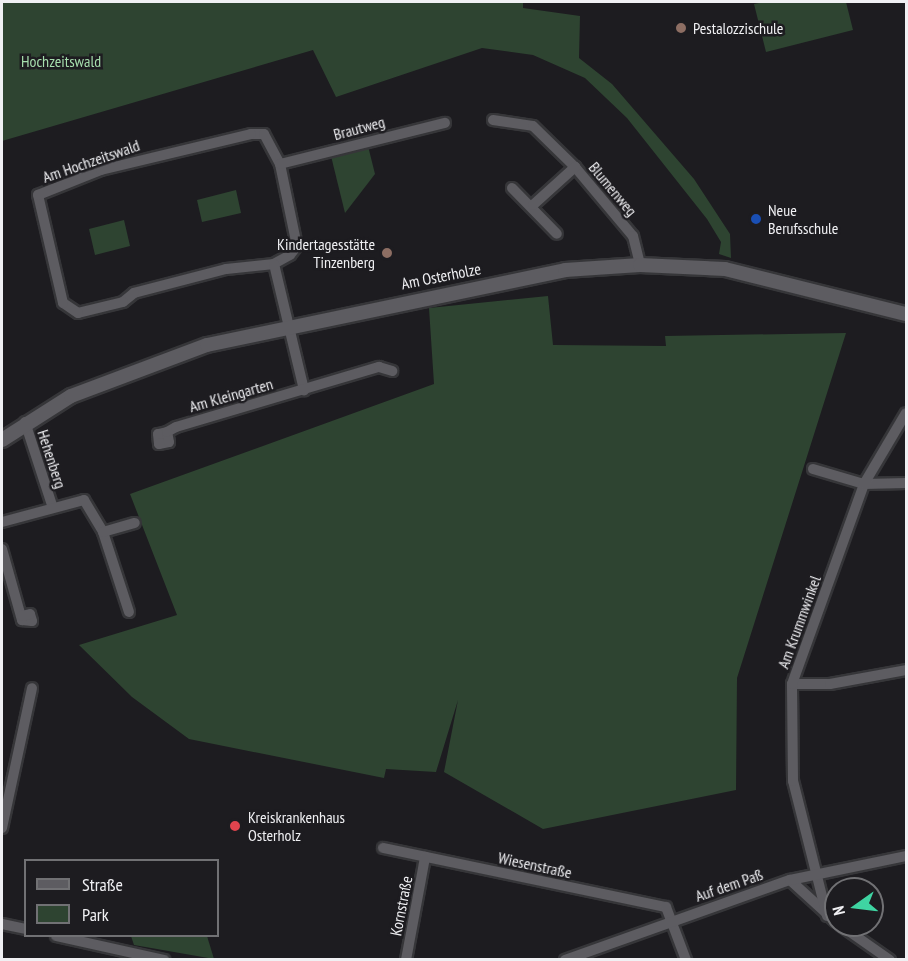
<!DOCTYPE html>
<meta charset="utf-8">
<style>
body{margin:0}
#map{position:relative;width:908px;height:961px;overflow:hidden;background:#1d1c20;font-family:"PT Sans Narrow",sans-serif}
div>[style]{position:absolute}
.green>*{inset:0;background:#2e4431}
.roads{filter:drop-shadow(2px 0 #363639) drop-shadow(-2px 0 #363639) drop-shadow(0 2px #363639) drop-shadow(0 -2px #363639)}
.minor>*{height:10px;margin:-5px;padding:0 5px;transform-origin:5px;border-radius:5px;background:#5d5c61}
.tertiary>*{height:14px;margin:-7px;padding:0 7px;transform-origin:7px;border-radius:7px;background:#5d5c61}
.dots>*{width:16px;height:16px;translate:-50% -50%;box-sizing:border-box;border:3px solid #1d1c20;border-radius:50%}
span{translate:-50% -50%;white-space:nowrap;text-align:center;line-height:1.15;-webkit-text-stroke:5px #1d1c20;paint-order:stroke}
.poi-label{font-size:16px;color:#f0f0f3}
.left{translate:0 -50%;text-align:left}
.right{translate:-100% -50%;text-align:right}
.park-label{font-size:16px;color:#a6dead}
.street-label{font-size:16px;color:#f0f0f3}
.frame{position:absolute;inset:0;border:3px solid #f0f0f3;pointer-events:none}
.legend{position:absolute;left:24px;top:859px;width:195px;height:78px;box-sizing:border-box;background:#1d1c20;border:2px solid #717174;margin:0;padding:8px 10px;list-style:none;font-size:18px;color:#f0f0f3}
.legend li{display:flex;align-items:center;gap:12px;height:30px}
.legend b{width:30px;border:2px solid #717174}
.north{position:absolute;left:824px;top:877px;width:60px;height:60px;box-sizing:border-box;background:#1d1c20;border:2px solid #717174;border-radius:50%;rotate:256deg;font-size:16px;font-weight:700;line-height:24px;text-align:center;color:#f0f0f3}
.north::after{content:'';display:block;margin:auto;width:21px;height:27px;background:#3fd4a2;clip-path:polygon(50% 0,100% 100%,50% 72%,0 100%)}
</style>
<div id="map">
<div class="green">
<i style="clip-path:polygon(2px 2px,523px 2px,523px 8px,580px 16px,579px 58px,612px 84px,694px 179px,730px 234px,731px 258px,719px 254px,721px 242px,707px 219px,627px 118px,585px 78px,533px 55px,482px 48px,336px 97px,313px 50px,2px 141px)"></i>
<i style="clip-path:polygon(764px 2px,846px 2px,853px 30px,766px 52px,754px 4px)"></i>
<i style="clip-path:polygon(368px 146px,375px 174px,345px 213px,331px 156px)"></i>
<i style="clip-path:polygon(236px 190px,241px 213px,202px 222px,197px 200px)"></i>
<i style="clip-path:polygon(124px 220px,130px 246px,95px 255px,89px 229px)"></i>
<i style="clip-path:polygon(548px 296px,553px 345px,666px 346px,665px 336px,846px 333px,737px 678px,736px 790px,543px 829px,444px 772px,458px 700px,436px 772px,386px 769px,384px 778px,189px 739px,132px 697px,79px 645px,177px 615px,130px 494px,434px 384px,429px 308px)"></i>
<i style="clip-path:polygon(131px 936px,207px 936px,214px 959px,134px 945px)"></i>
</div>
<div class="roads">
<div class="minor">
<i style="left:493px;top:120px;width:40px;rotate:8.5deg"></i>
<i style="left:533px;top:126px;width:59px;rotate:44.3deg"></i>
<i style="left:575px;top:167px;width:90px;rotate:50deg"></i>
<i style="left:633px;top:236px;width:30px;rotate:76deg"></i>
<i style="left:251px;top:134px;width:13px"></i>
<i style="left:264px;top:134px;width:34px;rotate:62deg"></i>
<i style="left:280px;top:164px;width:84px;rotate:78.3deg"></i>
<i style="left:297px;top:246px;width:11px;rotate:128deg"></i>
<i style="left:290px;top:255px;width:18px;rotate:151deg"></i>
<i style="left:274px;top:264px;width:48px;rotate:174.1deg"></i>
<i style="left:226px;top:269px;width:95px;rotate:165.4deg"></i>
<i style="left:134px;top:293px;width:14px;rotate:141deg"></i>
<i style="left:123px;top:302px;width:46px;rotate:166.3deg"></i>
<i style="left:78px;top:313px;width:18px;rotate:-146deg"></i>
<i style="left:63px;top:303px;width:111px;rotate:-103deg"></i>
<i style="left:38px;top:195px;width:68px;rotate:-21.6deg"></i>
<i style="left:101px;top:170px;width:154px;rotate:-13.5deg"></i>
<i style="left:280px;top:164px;width:170px;rotate:-14deg"></i>
<i style="left:512px;top:188px;width:64px;rotate:45.6deg"></i>
<i style="left:533px;top:205px;width:57px;rotate:-42.1deg"></i>
<i style="left:274px;top:264px;width:130px;rotate:76.6deg"></i>
<i style="left:25px;top:422px;width:87px;rotate:72deg"></i>
<i style="left:167px;top:432px;width:9px;rotate:167deg"></i>
<i style="left:158px;top:434px;width:10px;rotate:84deg"></i>
<i style="left:159px;top:444px;width:10px;rotate:-11deg"></i>
<i style="left:169px;top:442px;width:10px;rotate:-101deg"></i>
<i style="left:167px;top:432px;width:10px;rotate:-29deg"></i>
<i style="left:176px;top:427px;width:212px;rotate:-16.5deg"></i>
<i style="left:379px;top:367px;width:14px;rotate:17deg"></i>
<i style="left:813px;top:469px;width:53px;rotate:16.4deg"></i>
<i style="left:864px;top:484px;width:42px;rotate:-1.4deg"></i>
<i style="left:2px;top:522px;width:85px;rotate:-15deg"></i>
<i style="left:84px;top:500px;width:37px;rotate:59deg"></i>
<i style="left:103px;top:532px;width:84px;rotate:72deg"></i>
<i style="left:103px;top:532px;width:33px;rotate:-16deg"></i>
<i style="left:2px;top:549px;width:74px;rotate:74.3deg"></i>
<i style="left:22px;top:620px;width:10px;rotate:6deg"></i>
<i style="left:32px;top:621px;width:7px;rotate:-106deg"></i>
<i style="left:30px;top:614px;width:8px;rotate:166deg"></i>
<i style="left:792px;top:684px;width:38px"></i>
<i style="left:830px;top:684px;width:77px;rotate:-10.4deg"></i>
<i style="left:2px;top:828px;width:143px;rotate:-77.9deg"></i>
<i style="left:383px;top:848px;width:289px;rotate:11.8deg"></i>
<i style="left:666px;top:907px;width:57px;rotate:69.3deg"></i>
<i style="left:790px;top:880px;width:62px;rotate:42.4deg"></i>
<i style="left:827px;top:916px;width:139px;rotate:-104.1deg"></i>
<i style="left:793px;top:781px;width:97px;rotate:-90.6deg"></i>
<i style="left:792px;top:684px;width:213px;rotate:-70.2deg"></i>
<i style="left:864px;top:484px;width:82px;rotate:-59.4deg"></i>
<i style="left:2px;top:924px;width:25px;rotate:12deg"></i>
<i style="left:840px;top:925px;width:61px;rotate:35deg"></i>
<i style="left:56px;top:936px;width:111px;rotate:12.5deg"></i>
<i style="left:406px;top:960px;width:105px;rotate:-79.5deg"></i>
<i style="left:565px;top:960px;width:239px;rotate:-19.6deg"></i>
<i style="left:790px;top:880px;width:118px;rotate:-11.7deg"></i>
</div>
<div class="tertiary">
<i style="left:2px;top:440px;width:82px;rotate:-32.5deg"></i>
<i style="left:71px;top:396px;width:145px;rotate:-20.6deg"></i>
<i style="left:207px;top:345px;width:366px;rotate:-11.8deg"></i>
<i style="left:565px;top:270px;width:75px;rotate:-3.8deg"></i>
<i style="left:640px;top:265px;width:85px;rotate:2.7deg"></i>
<i style="left:725px;top:269px;width:187px;rotate:14deg"></i>
</div>
</div>
<div class="dots">
<i style="left:681px;top:28px;background:#8d6e63"></i>
<i style="left:756px;top:219px;background:#1a4fb4"></i>
<i style="left:387px;top:253px;background:#8d6e63"></i>
<i style="left:235px;top:826px;background:#e0444e"></i>
</div>
<div class="poi-label">
<span class="left" style="left:693px;top:28px">Pestalozzischule</span>
<span class="left" style="left:768px;top:219px">Neue<br>Berufsschule</span>
<span class="right" style="left:375px;top:253px">Kindertagesstätte<br>Tinzenberg</span>
<span class="left" style="left:248px;top:826px">Kreiskrankenhaus<br>Osterholz</span>
</div>
<div class="park-label">
<span style="left:61px;top:61px">Hochzeitswald</span>
</div>
<div class="street-label">
<span style="left:359px;top:128px;rotate:-15deg">Brautweg</span>
<span style="left:91px;top:161px;rotate:-19deg">Am Hochzeitswald</span>
<span style="left:613px;top:189px;rotate:50deg">Blumenweg</span>
<span style="left:441px;top:276px;rotate:-11deg">Am Osterholze</span>
<span style="left:231px;top:395px;rotate:-16deg">Am Kleingarten</span>
<span style="left:52px;top:459px;rotate:72deg">Hehenberg</span>
<span style="left:799px;top:622px;rotate:-70deg">Am Krummwinkel</span>
<span style="left:535px;top:865px;rotate:12deg">Wiesenstraße</span>
<span style="left:729px;top:885px;rotate:-19deg">Auf dem Paß</span>
<span style="left:401px;top:906px;rotate:-79deg">Kornstraße</span>
</div>
<div class="frame"></div>
<ul class="legend">
<li><b style="height:8px;background:#5d5c61"></b>Straße</li>
<li><b style="height:16px;background:#2e4431"></b>Park</li>
</ul>
<div class="north">N</div>
</div>
